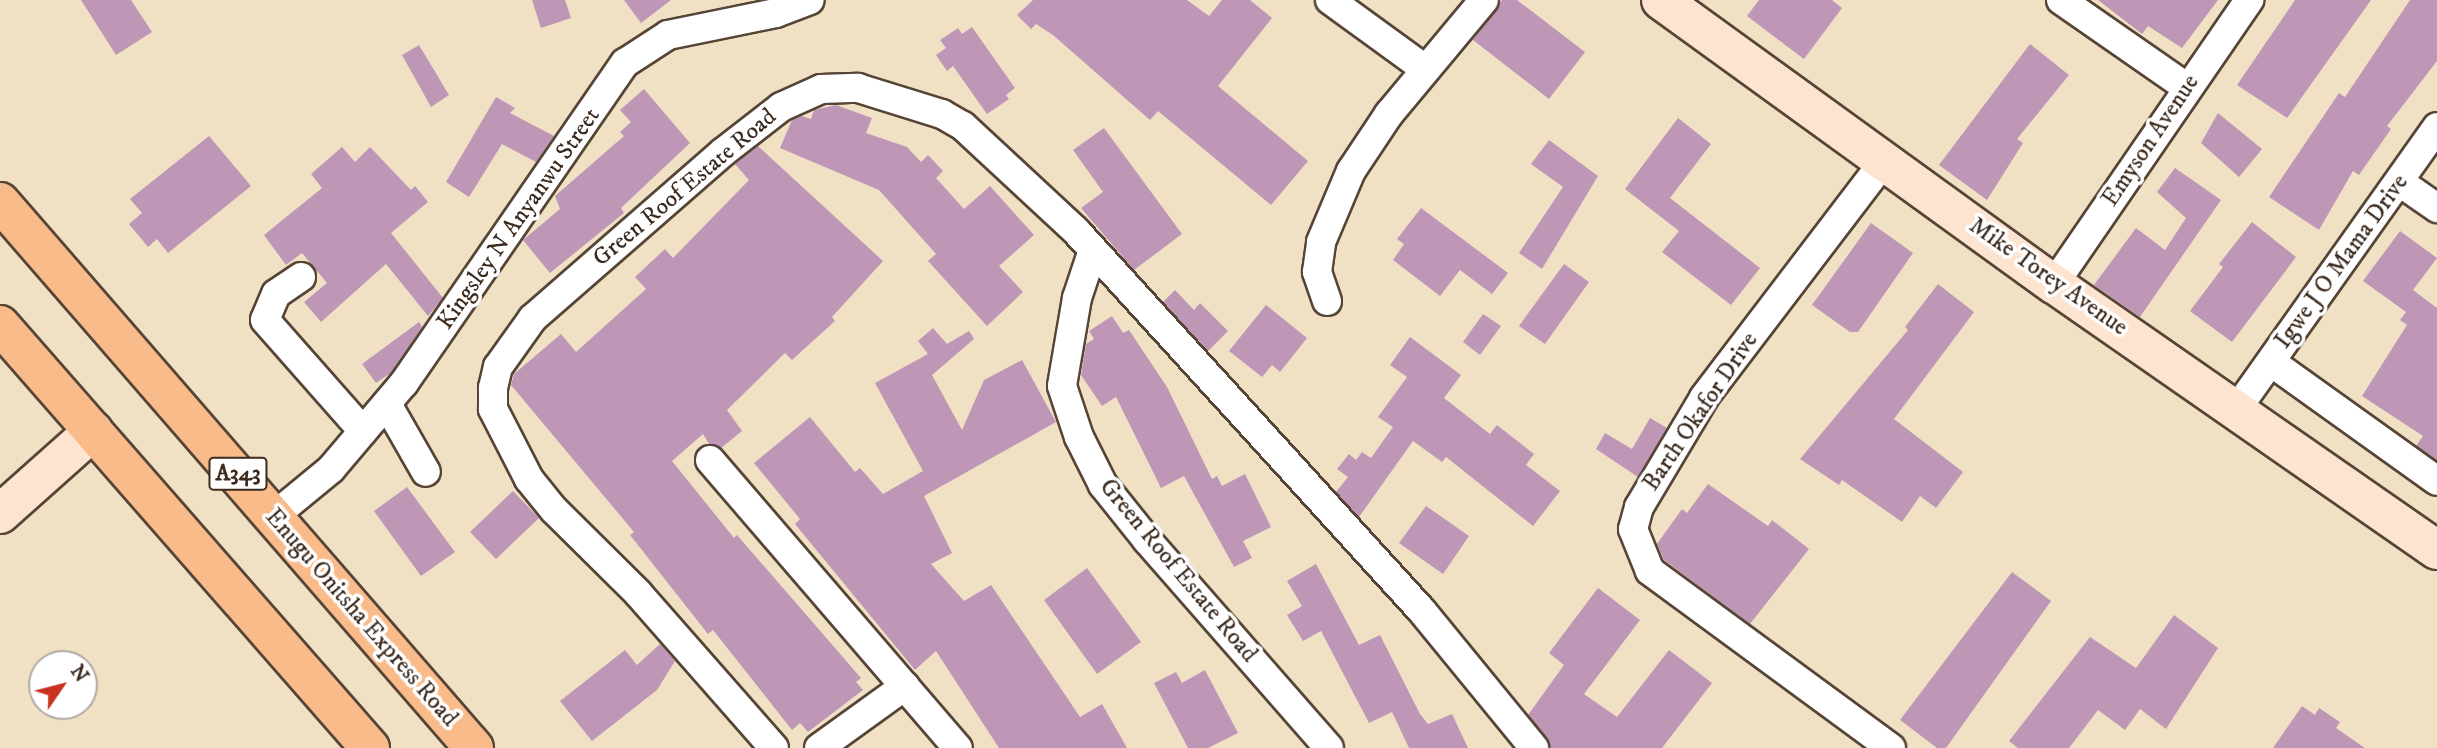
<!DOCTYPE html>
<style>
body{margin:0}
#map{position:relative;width:2437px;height:748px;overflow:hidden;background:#f1e1c4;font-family:"IM FELL DW Pica",serif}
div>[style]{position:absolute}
.building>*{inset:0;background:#be97b7}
.roads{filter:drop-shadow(2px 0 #564537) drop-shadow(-2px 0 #564537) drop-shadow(0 2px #564537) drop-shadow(0 -2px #564537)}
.street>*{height:28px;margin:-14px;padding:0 14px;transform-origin:14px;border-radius:14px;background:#fff}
.secondary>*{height:38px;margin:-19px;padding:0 19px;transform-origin:19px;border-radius:19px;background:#fde4d1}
.highway>*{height:38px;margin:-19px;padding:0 19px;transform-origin:19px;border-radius:19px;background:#fabb8b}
span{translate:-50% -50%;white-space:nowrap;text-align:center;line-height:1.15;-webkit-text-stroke:7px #fff;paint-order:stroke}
.shield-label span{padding:2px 5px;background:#fff;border:2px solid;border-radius:5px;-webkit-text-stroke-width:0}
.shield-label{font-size:23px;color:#3b2a1e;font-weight:700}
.street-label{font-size:24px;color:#3b2a1e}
.north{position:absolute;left:28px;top:650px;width:70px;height:70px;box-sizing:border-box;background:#fff;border:2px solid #b1aaa5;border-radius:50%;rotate:55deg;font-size:19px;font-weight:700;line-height:28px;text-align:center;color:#3b2a1e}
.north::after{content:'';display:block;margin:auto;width:24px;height:32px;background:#c8321e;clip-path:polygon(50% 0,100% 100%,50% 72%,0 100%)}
</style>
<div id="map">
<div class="building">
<i style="clip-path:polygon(81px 0,131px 0,152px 32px,116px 55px)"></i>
<i style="clip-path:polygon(532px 0,565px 0,571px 18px,541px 28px)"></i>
<i style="clip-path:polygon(624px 0,671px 0,641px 23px)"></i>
<i style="clip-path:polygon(1033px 0,1187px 0,1209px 16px,1222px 0,1250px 0,1272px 18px,1218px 86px,1308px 161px,1271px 205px,1158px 111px,1150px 120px,1053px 35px,1036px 24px,1031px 29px,1017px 15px)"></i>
<i style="clip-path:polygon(1502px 0,1517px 0,1585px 52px,1549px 99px,1473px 40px)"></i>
<i style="clip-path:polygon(1759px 0,1832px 0,1842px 8px,1804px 59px,1747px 16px)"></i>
<i style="clip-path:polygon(2098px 0,2218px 0,2182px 48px,2148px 26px,2142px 34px)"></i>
<i style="clip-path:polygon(2295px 0,2371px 0,2287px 118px,2237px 85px)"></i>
<i style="clip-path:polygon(2410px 0,2437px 0,2437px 61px,2387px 126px,2391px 129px,2359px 175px,2353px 171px,2319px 230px,2269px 197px,2339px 93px,2345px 97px)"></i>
<i style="clip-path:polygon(972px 27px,1015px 88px,1006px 95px,1009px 99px,987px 114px,953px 66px,947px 71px,936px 55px,946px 48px,940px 40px,958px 28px,962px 34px)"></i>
<i style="clip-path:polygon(2030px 44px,2069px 75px,2017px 139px,2023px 143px,1987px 200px,1939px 165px)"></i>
<i style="clip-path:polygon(419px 45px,449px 95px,431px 107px,402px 55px)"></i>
<i style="clip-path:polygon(644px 89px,690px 143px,621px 208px,624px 213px,550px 273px,523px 240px,560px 209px,555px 196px,624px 136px,620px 132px,631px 122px,620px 110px)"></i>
<i style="clip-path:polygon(496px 97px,515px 108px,510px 113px,554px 136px,536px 162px,502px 144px,469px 197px,446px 182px)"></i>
<i style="clip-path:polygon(836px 105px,872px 118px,866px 133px,907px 147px,921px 162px,928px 155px,943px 171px,936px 178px,964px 209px,990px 186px,1034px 235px,999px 266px,1023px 292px,987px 326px,928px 261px,936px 254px,879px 190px,780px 148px,792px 120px,802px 116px,811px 119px,814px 110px)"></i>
<i style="clip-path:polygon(2218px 113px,2262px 149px,2239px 177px,2201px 143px)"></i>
<i style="clip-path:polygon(1678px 118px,1711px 144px,1670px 198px,1760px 268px,1731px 305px,1662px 252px,1679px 231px,1625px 189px)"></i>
<i style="clip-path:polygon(1104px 128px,1182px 234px,1134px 270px,1081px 208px,1103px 192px,1073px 150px)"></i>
<i style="clip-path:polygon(209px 136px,251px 186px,168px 253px,157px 239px,148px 247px,129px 224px,142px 213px,130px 199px)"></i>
<i style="clip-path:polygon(1549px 140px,1598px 176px,1542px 269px,1519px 253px,1563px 187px,1531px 164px)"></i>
<i style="clip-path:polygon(758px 146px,883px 261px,832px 317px,835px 321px,792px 360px,785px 353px,727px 410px,742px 431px,721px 448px,709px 444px,703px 434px,672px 461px,734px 538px,737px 535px,861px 678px,856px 682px,863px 690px,808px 732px,800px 723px,792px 730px,713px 630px,708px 634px,630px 535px,634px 532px,511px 385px,514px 374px,561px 334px,576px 352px,646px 289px,635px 277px,665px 249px,673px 258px,749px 180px,735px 164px)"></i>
<i style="clip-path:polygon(342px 147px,355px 162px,370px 147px,411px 190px,415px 186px,428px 202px,391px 233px,443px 298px,428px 316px,386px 264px,321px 322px,304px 302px,327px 283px,302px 253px,286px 265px,264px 235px,322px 188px,311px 174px)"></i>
<i style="clip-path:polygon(2175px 168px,2221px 200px,2140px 317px,2094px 285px,2136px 228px,2165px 250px,2186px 218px,2157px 192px)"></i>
<i style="clip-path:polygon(1421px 208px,1508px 273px,1492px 294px,1460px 270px,1440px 296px,1393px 260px,1404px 244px,1397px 239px)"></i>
<i style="clip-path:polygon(2252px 222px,2296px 257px,2232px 342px,2190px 311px,2223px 267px,2219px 264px)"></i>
<i style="clip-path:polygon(1871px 223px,1913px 253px,1858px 332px,1850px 332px,1812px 305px)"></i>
<i style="clip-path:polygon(2400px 231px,2437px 258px,2413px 290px,2437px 308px,2437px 461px,2416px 446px,2423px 436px,2362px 396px,2407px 325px,2400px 320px,2406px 312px,2363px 281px)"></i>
<i style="clip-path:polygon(1564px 264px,1589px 282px,1545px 344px,1519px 326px)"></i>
<i style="clip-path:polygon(1938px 284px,1974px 312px,1894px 419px,1963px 472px,1936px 508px,1920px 496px,1902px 522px,1842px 480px,1839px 485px,1800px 459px,1908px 330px,1905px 327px)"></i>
<i style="clip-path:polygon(1175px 290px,1194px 310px,1200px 303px,1228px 331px,1208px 351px,1163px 302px)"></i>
<i style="clip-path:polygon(1266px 305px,1307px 338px,1280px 372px,1272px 365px,1262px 377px,1229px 351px)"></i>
<i style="clip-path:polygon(1483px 314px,1501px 326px,1480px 355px,1463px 342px)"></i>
<i style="clip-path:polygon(1112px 316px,1123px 333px,1129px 330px,1167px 387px,1212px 479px,1217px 476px,1222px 486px,1245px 474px,1271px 527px,1243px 541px,1252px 558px,1234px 567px,1184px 476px,1161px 488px,1116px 397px,1102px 406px,1081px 375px,1086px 344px,1094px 339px,1089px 331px)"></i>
<i style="clip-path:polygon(419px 322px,422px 327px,392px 372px,376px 383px,362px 364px)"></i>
<i style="clip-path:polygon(933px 328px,947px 344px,969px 331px,974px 339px,932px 375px,962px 430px,984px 380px,1022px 360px,1056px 422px,924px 496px,952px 553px,931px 564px,964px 601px,991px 585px,1080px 717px,1102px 704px,1127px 748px,999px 748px,936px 651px,915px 670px,795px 524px,800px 519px,754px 463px,810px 417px,855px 472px,860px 468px,883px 494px,923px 471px,875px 383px,928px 354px,918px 341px)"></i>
<i style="clip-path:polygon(1410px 337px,1461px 375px,1444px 398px,1490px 434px,1497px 425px,1534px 454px,1526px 465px,1560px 491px,1533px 526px,1446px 457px,1442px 462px,1413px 441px,1359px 517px,1336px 492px,1348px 477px,1337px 469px,1349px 454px,1356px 460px,1362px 452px,1371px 458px,1393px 427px,1378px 417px,1407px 377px,1390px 365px)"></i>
<i style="clip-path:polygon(1650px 418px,1667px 428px,1638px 477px,1596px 449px,1605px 433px,1632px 449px)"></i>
<i style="clip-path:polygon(1708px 484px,1768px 526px,1772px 520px,1809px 549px,1750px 624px,1664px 560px,1657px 544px,1682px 509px,1687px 513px)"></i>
<i style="clip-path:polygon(407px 487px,455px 552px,421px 576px,374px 511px)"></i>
<i style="clip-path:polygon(513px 491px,539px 518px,496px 559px,470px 532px)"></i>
<i style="clip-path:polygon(1426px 506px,1469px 536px,1443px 574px,1399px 543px)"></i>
<i style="clip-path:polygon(1316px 564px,1359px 645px,1380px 635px,1420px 714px,1428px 724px,1452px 714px,1468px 748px,1409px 748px,1392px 712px,1369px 723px,1321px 631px,1303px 641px,1287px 615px,1302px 606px,1287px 581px)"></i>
<i style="clip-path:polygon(1087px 568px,1141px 642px,1097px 674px,1044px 600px)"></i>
<i style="clip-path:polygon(2012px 572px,2051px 601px,1946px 748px,1937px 748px,1900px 720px)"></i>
<i style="clip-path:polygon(1598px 588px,1640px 620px,1584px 694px,1617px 717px,1669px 650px,1712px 683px,1662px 748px,1550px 748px,1528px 715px,1564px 665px,1549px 653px)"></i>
<i style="clip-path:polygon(2174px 615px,2218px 648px,2166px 729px,2140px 709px,2125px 730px,2098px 710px,2069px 748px,2018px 748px,2009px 741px,2090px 637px,2136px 668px)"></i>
<i style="clip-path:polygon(660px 644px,675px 661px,657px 690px,592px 741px,560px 701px,625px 650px,637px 665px)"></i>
<i style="clip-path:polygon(1205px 670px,1238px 733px,1208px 748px,1188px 748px,1154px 683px,1176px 672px,1182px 683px)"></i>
<i style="clip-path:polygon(2302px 706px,2315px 715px,2319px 708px,2340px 722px,2336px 728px,2365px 748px,2273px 748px)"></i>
</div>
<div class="roads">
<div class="street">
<i style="left:1330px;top:0;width:117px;rotate:36deg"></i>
<i style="left:2061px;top:0;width:152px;rotate:34.8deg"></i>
<i style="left:1885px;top:160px;width:299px;rotate:127.3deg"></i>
<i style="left:1704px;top:398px;width:127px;rotate:120.8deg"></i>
<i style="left:1639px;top:507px;width:23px;rotate:105deg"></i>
<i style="left:1633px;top:529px;width:45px;rotate:68deg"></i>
<i style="left:1650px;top:571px;width:299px;rotate:36.3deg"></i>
<i style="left:2401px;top:183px;width:44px;rotate:34.8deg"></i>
<i style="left:1093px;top:250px;width:51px;rotate:108.4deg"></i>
<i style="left:1077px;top:298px;width:89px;rotate:99.7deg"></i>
<i style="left:1062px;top:386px;width:54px;rotate:71.6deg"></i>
<i style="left:1079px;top:437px;width:54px;rotate:63.4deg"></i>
<i style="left:1103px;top:485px;width:70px;rotate:51.3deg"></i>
<i style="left:1147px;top:540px;width:276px;rotate:48.8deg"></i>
<i style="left:301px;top:277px;width:30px;rotate:146deg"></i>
<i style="left:276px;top:294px;width:28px;rotate:113deg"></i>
<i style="left:265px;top:320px;width:148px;rotate:48.6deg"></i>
<i style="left:2054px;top:284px;width:345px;rotate:-55.5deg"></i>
<i style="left:1327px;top:301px;width:31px;rotate:-109deg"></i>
<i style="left:1317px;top:272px;width:30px;rotate:-82deg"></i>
<i style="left:1321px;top:242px;width:77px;rotate:-67.1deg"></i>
<i style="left:1351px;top:171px;width:69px;rotate:-56.3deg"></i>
<i style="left:1389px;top:114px;width:148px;rotate:-50.2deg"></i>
<i style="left:2271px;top:362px;width:204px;rotate:35.6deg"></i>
<i style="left:387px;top:404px;width:78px;rotate:60.2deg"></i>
<i style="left:2236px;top:410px;width:347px;rotate:-54.6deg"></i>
<i style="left:710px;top:460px;width:380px;rotate:49.3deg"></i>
<i style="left:274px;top:516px;width:74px;rotate:-39.5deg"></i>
<i style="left:331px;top:469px;width:113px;rotate:-49.7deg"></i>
<i style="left:404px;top:383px;width:389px;rotate:-55.4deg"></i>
<i style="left:625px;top:63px;width:51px;rotate:-33.1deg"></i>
<i style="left:668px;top:35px;width:110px;rotate:-11.5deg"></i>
<i style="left:776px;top:13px;width:36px;rotate:-21deg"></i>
<i style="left:774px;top:748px;width:206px;rotate:-131.3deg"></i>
<i style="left:638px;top:593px;width:118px;rotate:-135.3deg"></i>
<i style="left:554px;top:510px;width:40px;rotate:-129deg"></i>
<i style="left:529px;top:479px;width:79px;rotate:-117.2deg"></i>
<i style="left:493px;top:409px;width:21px;rotate:-90deg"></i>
<i style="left:493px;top:388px;width:22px;rotate:-77deg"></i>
<i style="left:498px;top:367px;width:60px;rotate:-54.5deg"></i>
<i style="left:533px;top:318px;width:251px;rotate:-41.1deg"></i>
<i style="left:722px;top:153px;width:75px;rotate:-37.9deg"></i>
<i style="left:781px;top:107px;width:44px;rotate:-24.2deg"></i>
<i style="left:821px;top:89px;width:37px;rotate:-2deg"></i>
<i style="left:858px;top:88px;width:88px;rotate:17.2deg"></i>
<i style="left:942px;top:114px;width:24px;rotate:30deg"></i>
<i style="left:963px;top:126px;width:154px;rotate:42.9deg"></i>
<i style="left:1076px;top:231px;width:514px;rotate:47.68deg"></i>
<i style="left:1422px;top:611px;width:177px;rotate:50.7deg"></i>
<i style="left:819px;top:748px;width:106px;rotate:-35.8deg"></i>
</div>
<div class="secondary">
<i style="left:1661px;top:0;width:485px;rotate:35.9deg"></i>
<i style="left:2054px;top:284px;width:466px;rotate:34.8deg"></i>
<i style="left:0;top:514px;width:125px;rotate:-41.7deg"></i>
</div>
<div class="highway">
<i style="left:0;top:202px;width:723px;rotate:49.04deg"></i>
<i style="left:0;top:325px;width:562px;rotate:48.82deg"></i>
</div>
</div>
<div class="shield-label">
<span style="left:238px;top:474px">A343</span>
</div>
<div class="street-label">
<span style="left:2151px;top:141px;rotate:-56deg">Emyson Avenue</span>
<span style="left:685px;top:188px;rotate:-40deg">Green Roof Estate Road</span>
<span style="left:519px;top:219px;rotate:-55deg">Kingsley N Anyanwu Street</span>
<span style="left:2342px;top:262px;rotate:-54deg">Igwe J O Mama Drive</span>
<span style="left:2048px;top:277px;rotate:35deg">Mike Torey Avenue</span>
<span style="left:1701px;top:412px;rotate:-56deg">Barth Okafor Drive</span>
<span style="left:1178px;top:571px;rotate:50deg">Green Roof Estate Road</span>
<span style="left:361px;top:618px;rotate:49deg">Enugu Onitsha Express Road</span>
</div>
<div class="north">N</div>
</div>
